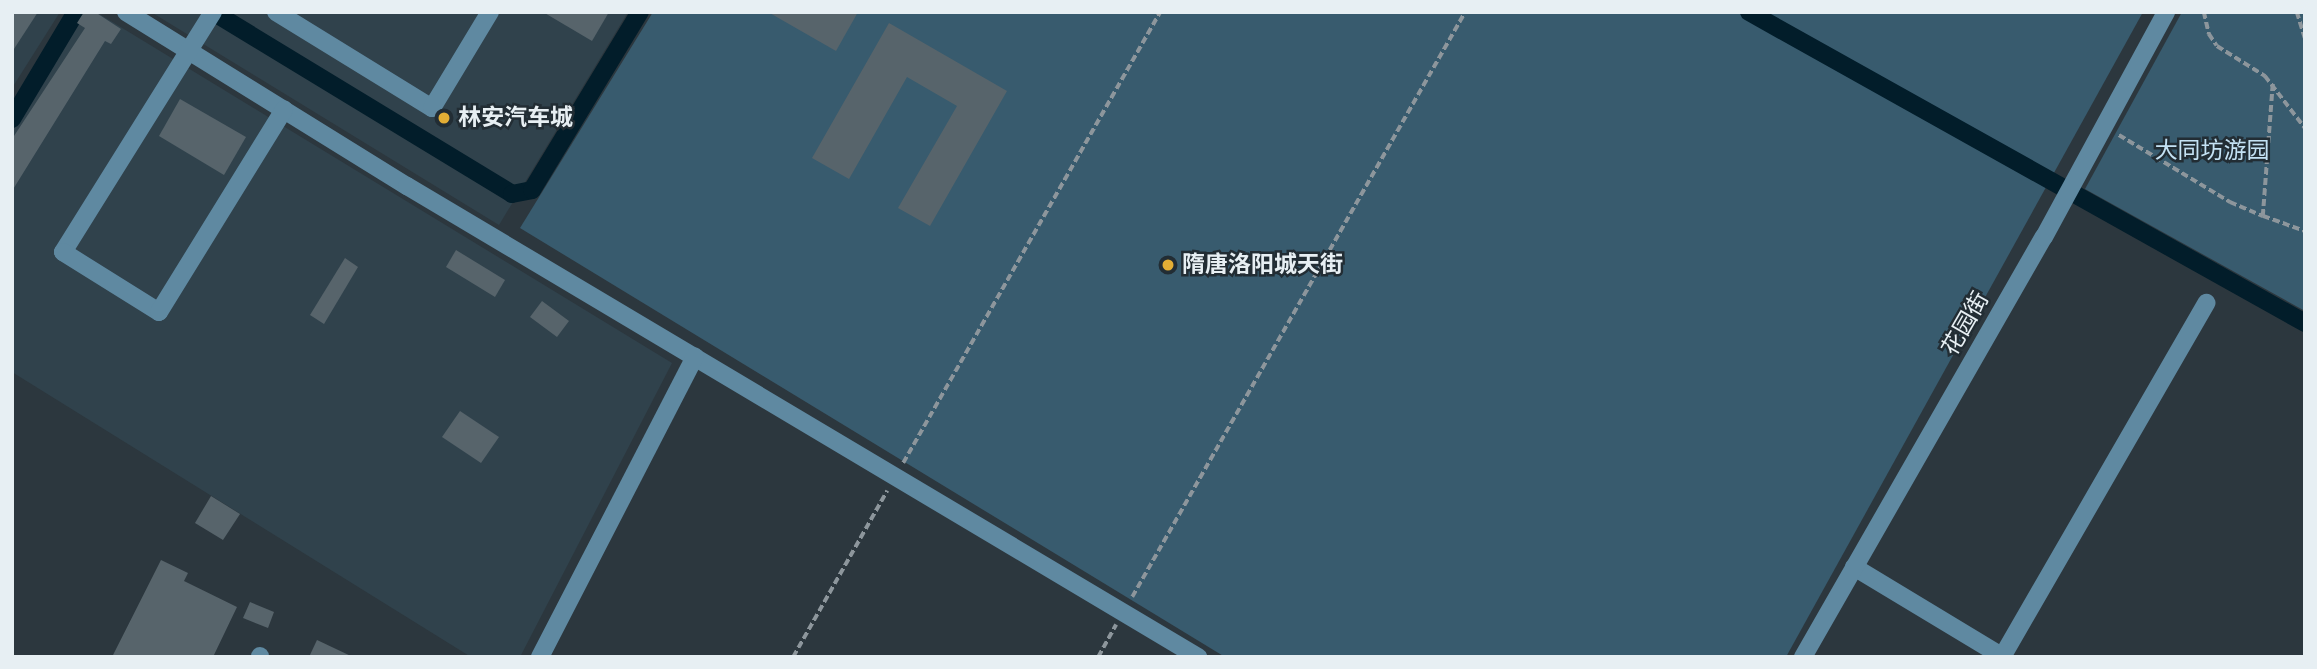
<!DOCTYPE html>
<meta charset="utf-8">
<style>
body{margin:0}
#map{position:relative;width:2317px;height:669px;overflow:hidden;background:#2c373e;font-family:Roboto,"Noto Sans SC",sans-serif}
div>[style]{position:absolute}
.built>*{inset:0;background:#30424c}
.green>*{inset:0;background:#385b6e}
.canal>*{height:18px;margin:-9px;padding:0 9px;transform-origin:9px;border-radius:9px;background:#021d2a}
.building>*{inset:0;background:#57646b}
.path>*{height:3.5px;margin-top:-1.75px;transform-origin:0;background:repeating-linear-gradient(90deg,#8d969c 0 7px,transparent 0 10.5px)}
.minor>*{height:18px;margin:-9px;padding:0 9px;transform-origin:9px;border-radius:9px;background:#5f89a1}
.dots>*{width:19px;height:19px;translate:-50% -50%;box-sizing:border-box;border:4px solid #222d34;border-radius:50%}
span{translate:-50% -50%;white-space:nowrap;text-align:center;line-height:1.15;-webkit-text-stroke:5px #222d34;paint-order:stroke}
.poi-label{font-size:23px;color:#e7eff3;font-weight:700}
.left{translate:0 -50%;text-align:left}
.park-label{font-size:23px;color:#c4e2f4}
.street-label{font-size:23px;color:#e7eff3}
.frame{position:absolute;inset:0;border:14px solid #e7eff3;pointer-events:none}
</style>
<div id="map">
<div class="built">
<i style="clip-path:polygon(12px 12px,60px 12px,12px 88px)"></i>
<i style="clip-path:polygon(84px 12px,96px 12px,672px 363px,520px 657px,471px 657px,12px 372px,12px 131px)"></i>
<i style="clip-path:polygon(151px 12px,628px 12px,499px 225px)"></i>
</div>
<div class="green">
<i style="clip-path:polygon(653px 12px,2143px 12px,1786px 657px,1225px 657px,520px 228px)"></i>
<i style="clip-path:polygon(2182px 12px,2305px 12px,2305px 311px,2085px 189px)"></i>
</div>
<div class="canal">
<i style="left:213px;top:12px;width:350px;rotate:31.3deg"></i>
<i style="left:512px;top:194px;width:20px;rotate:-11deg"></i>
<i style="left:532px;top:190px;width:208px;rotate:-58.8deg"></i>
<i style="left:1749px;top:12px;width:637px;rotate:29.22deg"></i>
<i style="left:12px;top:119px;width:125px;rotate:-59.1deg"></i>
</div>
<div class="building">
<i style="clip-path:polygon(12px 12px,38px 12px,12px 52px)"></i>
<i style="clip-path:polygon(84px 12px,95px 12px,121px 29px,111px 44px,105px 41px,12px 191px,12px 139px,85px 28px,77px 23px)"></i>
<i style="clip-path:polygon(543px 12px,609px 12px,592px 41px)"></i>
<i style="clip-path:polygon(768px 12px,858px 12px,836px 51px)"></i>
<i style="clip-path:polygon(889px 23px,1007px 91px,930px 226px,898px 208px,957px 106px,907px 77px,849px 179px,812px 158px)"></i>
<i style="clip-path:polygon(180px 99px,246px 137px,224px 175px,159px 136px)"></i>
<i style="clip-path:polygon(456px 250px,505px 280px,495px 297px,446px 267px)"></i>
<i style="clip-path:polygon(345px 258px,358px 267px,324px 324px,310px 315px)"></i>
<i style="clip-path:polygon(542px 301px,569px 321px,557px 337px,530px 317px)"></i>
<i style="clip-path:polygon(460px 411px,499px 437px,481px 463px,442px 437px)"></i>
<i style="clip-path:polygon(211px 496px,240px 514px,223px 540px,195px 523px)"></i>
<i style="clip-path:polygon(161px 560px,188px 573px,184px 581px,237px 607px,213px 657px,112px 657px)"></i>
<i style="clip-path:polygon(250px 602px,274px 612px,268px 628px,243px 618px)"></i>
<i style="clip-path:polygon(317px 640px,353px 657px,309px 657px)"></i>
</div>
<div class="path">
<i style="left:2204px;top:12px;width:23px;rotate:77deg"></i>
<i style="left:2209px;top:34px;width:14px;rotate:56deg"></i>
<i style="left:2217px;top:46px;width:57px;rotate:32deg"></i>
<i style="left:2265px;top:76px;width:66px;rotate:52.4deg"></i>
<i style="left:2297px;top:12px;width:27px;rotate:73deg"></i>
<i style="left:2273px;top:84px;width:132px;rotate:94.3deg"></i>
<i style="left:2263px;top:216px;width:45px;rotate:19.7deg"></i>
<i style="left:2119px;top:135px;width:130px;rotate:31.1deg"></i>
<i style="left:2230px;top:202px;width:36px;rotate:23deg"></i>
<i style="left:903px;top:463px;width:519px;rotate:-60.32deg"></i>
<i style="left:1132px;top:597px;width:673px;rotate:-60.35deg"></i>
<i style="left:793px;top:657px;width:191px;rotate:-60.5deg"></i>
<i style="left:1098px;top:657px;width:37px;rotate:-61deg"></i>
</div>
<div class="minor">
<i style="left:126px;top:12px;width:331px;rotate:31.8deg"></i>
<i style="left:407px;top:186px;width:921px;rotate:30.77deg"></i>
<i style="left:213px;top:12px;width:283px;rotate:122deg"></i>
<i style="left:63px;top:252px;width:113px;rotate:32deg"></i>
<i style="left:159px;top:312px;width:238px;rotate:-58.3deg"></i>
<i style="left:276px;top:12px;width:183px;rotate:31.6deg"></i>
<i style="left:432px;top:108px;width:112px;rotate:-58.9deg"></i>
<i style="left:1854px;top:567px;width:174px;rotate:31.1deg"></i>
<i style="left:260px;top:657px;width:1px;rotate:-90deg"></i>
<i style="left:540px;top:657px;width:338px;rotate:-62.7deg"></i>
<i style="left:1803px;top:657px;width:484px;rotate:-60.2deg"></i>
<i style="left:2044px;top:237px;width:256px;rotate:-61.5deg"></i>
<i style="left:2002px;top:657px;width:409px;rotate:-60deg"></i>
</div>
<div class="dots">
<i style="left:444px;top:118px;background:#e3ae35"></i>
<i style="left:1168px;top:265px;background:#e3ae35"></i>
</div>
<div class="poi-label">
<span class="left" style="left:458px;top:118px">林安汽车城</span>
<span class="left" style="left:1182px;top:265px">隋唐洛阳城天街</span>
</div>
<div class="park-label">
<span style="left:2212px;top:151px">大同坊游园</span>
</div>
<div class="street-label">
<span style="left:1966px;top:324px;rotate:-60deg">花园街</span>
</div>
<div class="frame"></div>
</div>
